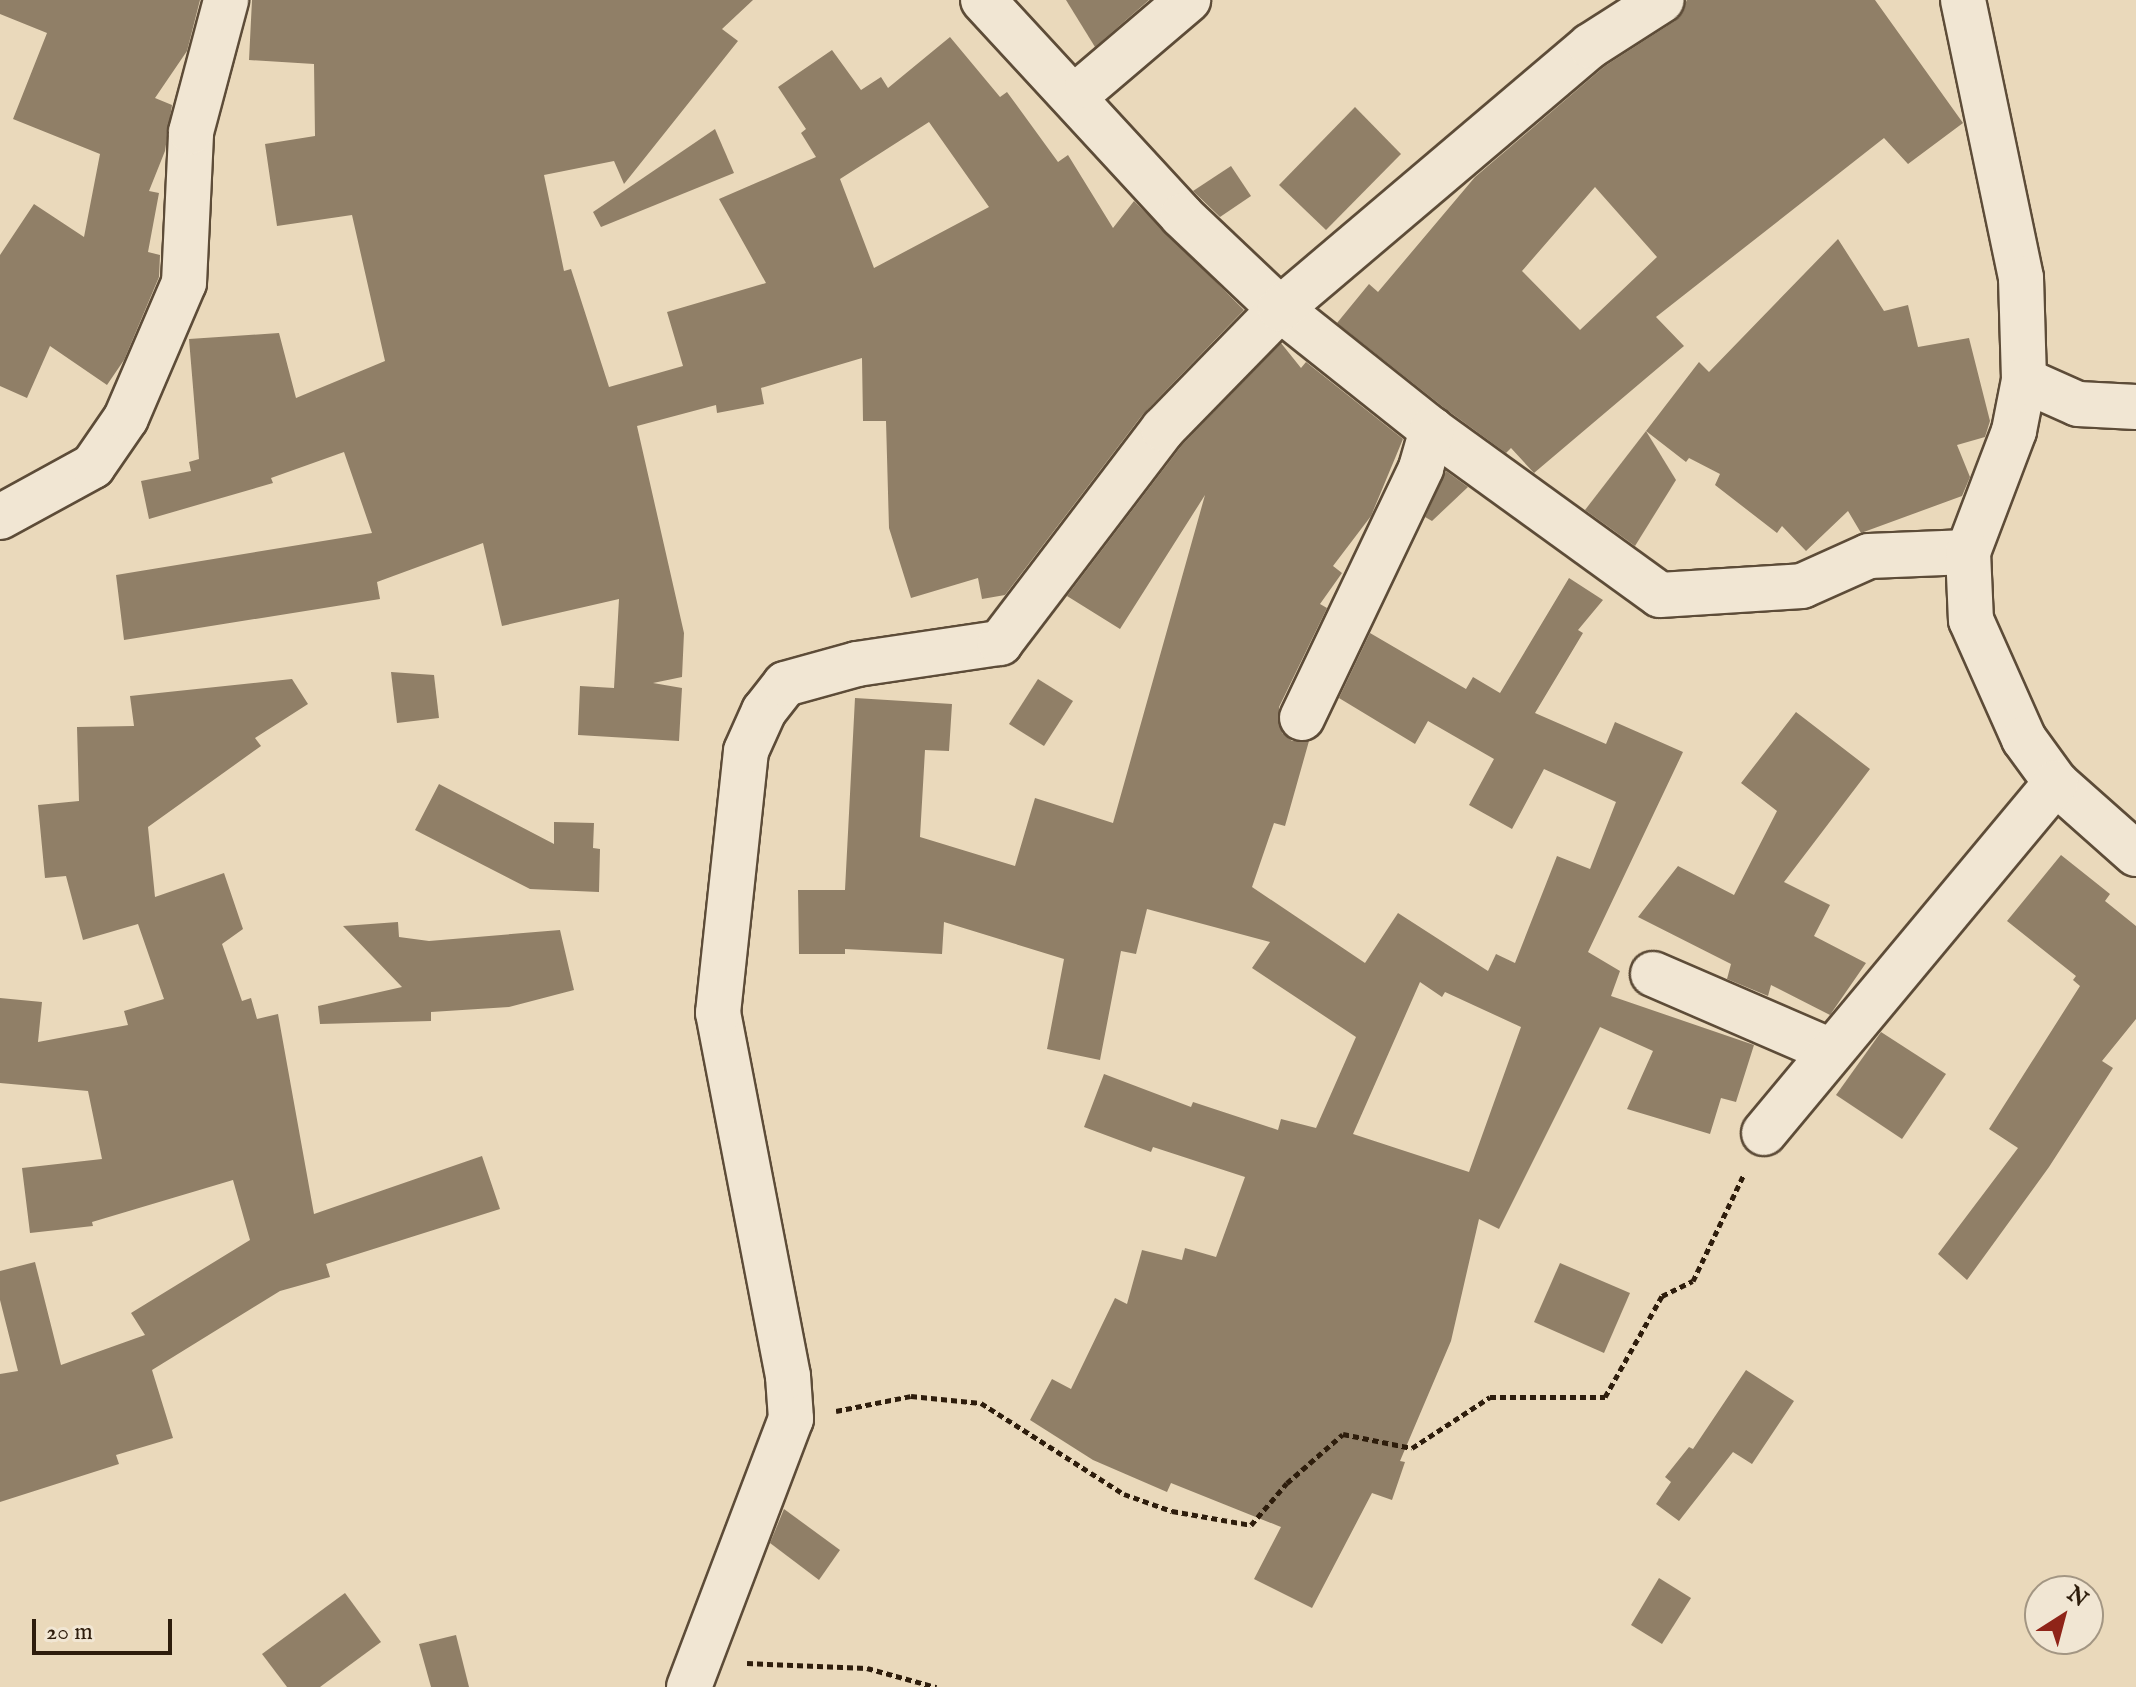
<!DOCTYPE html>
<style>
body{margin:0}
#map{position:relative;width:2136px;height:1687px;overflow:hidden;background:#ead9bb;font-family:"IM FELL English",serif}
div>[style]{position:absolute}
.building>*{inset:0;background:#907f67}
.path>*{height:5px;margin-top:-2.5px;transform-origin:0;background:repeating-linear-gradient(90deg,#2e1d0c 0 6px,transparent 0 10px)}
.roads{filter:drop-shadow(2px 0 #5d4c38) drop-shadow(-2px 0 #5d4c38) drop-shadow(0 2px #5d4c38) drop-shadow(0 -2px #5d4c38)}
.street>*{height:44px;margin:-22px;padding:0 22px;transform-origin:22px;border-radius:22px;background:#f1e6d3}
span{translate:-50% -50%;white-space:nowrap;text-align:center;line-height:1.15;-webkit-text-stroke:6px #f1e6d3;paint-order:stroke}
.north{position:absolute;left:2024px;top:1575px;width:80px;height:80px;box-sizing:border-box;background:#f1e6d3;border:2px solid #a39683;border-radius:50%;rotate:36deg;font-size:22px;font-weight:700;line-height:32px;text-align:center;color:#2e1d0c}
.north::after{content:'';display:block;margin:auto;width:28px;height:36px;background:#8f2418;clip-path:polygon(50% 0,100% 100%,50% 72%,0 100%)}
.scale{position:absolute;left:32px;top:1619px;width:140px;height:36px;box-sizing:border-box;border:4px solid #2e1d0c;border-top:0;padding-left:10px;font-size:24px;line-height:28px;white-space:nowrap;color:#2e1d0c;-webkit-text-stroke:6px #f1e6d3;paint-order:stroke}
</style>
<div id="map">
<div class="building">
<i style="clip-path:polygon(0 0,200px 0,187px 51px,155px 98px,172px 105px,165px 151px,149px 191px,159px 193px,148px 252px,160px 255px,159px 277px,124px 360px,107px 385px,50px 346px,27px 398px,0 386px,0 255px,34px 204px,84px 237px,100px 154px,13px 119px,47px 33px,0 14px)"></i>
<i style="clip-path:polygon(evenodd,252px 0,753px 0,722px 29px,738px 41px,624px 184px,614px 161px,544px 175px,564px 271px,571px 269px,609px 387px,683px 366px,667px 312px,766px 283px,719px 199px,816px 157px,801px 133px,806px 129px,778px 87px,832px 50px,861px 90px,881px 77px,888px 88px,950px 37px,1000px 97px,1007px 92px,1058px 162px,1068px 155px,1113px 228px,1134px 201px,1244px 310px,1143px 414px,1005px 595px,982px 599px,978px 578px,911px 598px,889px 528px,886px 421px,863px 421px,862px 358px,761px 388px,764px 404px,717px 413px,716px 405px,637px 426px,684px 633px,682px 677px,653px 683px,682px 688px,679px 741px,578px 735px,580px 686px,614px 688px,619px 599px,502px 626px,483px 543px,377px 582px,380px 599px,124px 640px,116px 575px,372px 533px,344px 452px,271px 478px,273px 483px,149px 519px,141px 481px,191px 471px,189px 462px,199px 459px,189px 339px,279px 333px,296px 398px,385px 361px,352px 215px,277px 226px,265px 144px,315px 136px,314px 64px,249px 60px,252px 0,929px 122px,989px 207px,874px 268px,840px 179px,929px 122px)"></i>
<i style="clip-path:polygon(1066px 0,1149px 0,1095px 47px)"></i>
<i style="clip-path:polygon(evenodd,1687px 0,1875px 0,1963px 123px,1908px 164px,1884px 138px,1656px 317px,1684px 346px,1534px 473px,1511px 448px,1506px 453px,1447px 410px,1337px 323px,1369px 284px,1378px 292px,1475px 177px,1605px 66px,1675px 21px,1687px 0,1595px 187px,1657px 257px,1580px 330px,1522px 271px,1595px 187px)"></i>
<i style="clip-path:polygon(1355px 107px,1401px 154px,1326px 230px,1279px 185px)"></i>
<i style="clip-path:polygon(715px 129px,734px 173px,601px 227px,593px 212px)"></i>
<i style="clip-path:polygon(1231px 166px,1251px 196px,1220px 217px,1193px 191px)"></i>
<i style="clip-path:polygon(1838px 239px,1884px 311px,1908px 305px,1918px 347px,1969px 338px,1990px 421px,1985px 437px,1957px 445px,1970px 477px,1962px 496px,1861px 533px,1848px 511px,1806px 551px,1782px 526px,1777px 533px,1715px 485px,1720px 474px,1689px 458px,1686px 462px,1646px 431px,1699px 362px,1709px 372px)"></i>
<i style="clip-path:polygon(evenodd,1281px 343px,1301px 368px,1306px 362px,1403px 439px,1371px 516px,1333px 566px,1342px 573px,1320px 604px,1327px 608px,1279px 707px,1282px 733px,1292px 741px,1309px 741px,1285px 826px,1274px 823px,1252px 887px,1365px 963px,1398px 913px,1488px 971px,1496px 954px,1515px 963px,1557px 856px,1590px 869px,1616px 802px,1544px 769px,1512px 829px,1469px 805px,1494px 759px,1428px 721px,1415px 744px,1339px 698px,1370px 633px,1466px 689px,1473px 677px,1500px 693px,1569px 578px,1603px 600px,1578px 630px,1583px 633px,1535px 713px,1606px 744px,1615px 722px,1683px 752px,1588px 952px,1620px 971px,1611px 996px,1754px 1045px,1736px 1102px,1721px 1098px,1710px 1134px,1627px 1109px,1653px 1051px,1600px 1027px,1499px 1229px,1479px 1219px,1451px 1341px,1400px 1461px,1405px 1462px,1392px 1500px,1372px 1493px,1312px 1608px,1254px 1579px,1281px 1527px,1171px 1483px,1167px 1492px,1093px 1460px,1030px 1420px,1052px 1379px,1071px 1389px,1115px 1298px,1127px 1304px,1142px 1250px,1182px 1260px,1185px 1248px,1216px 1257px,1245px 1177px,1153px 1147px,1151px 1152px,1084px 1127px,1104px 1074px,1191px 1107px,1193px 1102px,1278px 1130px,1281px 1119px,1316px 1128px,1356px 1037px,1252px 968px,1270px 942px,1147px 909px,1136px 954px,1121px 951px,1100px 1060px,1047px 1049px,1064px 959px,944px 922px,942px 954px,845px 949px,845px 954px,799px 954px,798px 890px,845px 890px,855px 698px,952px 704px,949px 751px,925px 750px,920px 837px,1015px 866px,1035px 798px,1113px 823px,1205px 495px,1120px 629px,1067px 596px,1182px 445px,1281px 343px,1420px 982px,1442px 997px,1445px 992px,1521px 1027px,1469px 1172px,1353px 1134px,1420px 982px)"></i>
<i style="clip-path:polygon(1646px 431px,1676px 480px,1635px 546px,1585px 510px)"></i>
<i style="clip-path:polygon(1446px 471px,1468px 487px,1432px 521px,1425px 517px)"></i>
<i style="clip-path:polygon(391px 672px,434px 675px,439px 718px,397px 723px)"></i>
<i style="clip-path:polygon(292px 679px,308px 704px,255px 738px,261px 746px,148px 827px,155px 897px,224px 873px,243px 929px,222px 944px,242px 1001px,251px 998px,257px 1019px,278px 1014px,314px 1214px,482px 1156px,500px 1209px,326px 1264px,330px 1277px,280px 1291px,152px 1370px,173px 1438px,116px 1455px,119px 1464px,0 1502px,0 1374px,18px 1371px,0 1300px,0 1271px,35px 1262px,61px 1365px,145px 1335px,131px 1313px,250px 1240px,233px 1180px,92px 1222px,93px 1226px,30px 1233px,22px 1168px,102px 1159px,88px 1091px,0 1083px,0 998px,42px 1002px,38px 1042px,128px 1025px,124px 1011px,164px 999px,138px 924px,83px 940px,66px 876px,45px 878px,38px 805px,79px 801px,77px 727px,134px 726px,130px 696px)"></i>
<i style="clip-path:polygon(1038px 679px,1073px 701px,1044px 746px,1009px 724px)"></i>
<i style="clip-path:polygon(1796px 712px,1870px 769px,1784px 882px,1830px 905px,1814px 936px,1866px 963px,1830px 1015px,1771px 985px,1768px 996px,1727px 979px,1731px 964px,1638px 917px,1678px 866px,1734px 895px,1777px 811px,1741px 783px)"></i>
<i style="clip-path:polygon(439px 784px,554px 844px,554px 822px,594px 823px,593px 848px,600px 849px,599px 892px,530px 889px,415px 830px)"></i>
<i style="clip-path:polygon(2061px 855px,2110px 894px,2105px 901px,2136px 926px,2136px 1019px,2102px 1061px,2113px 1068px,2049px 1167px,1967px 1280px,1938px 1254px,2018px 1148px,1989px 1129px,2080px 986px,2073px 980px,2076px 976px,2007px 921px)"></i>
<i style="clip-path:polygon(398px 922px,399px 937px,429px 941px,560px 930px,574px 990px,509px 1007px,431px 1012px,431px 1021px,320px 1024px,318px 1006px,402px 987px,343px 926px)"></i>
<i style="clip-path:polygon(1881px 1032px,1946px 1074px,1902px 1139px,1836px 1095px)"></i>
<i style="clip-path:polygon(1560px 1263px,1630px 1293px,1604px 1353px,1534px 1322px)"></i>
<i style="clip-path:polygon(1746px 1370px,1794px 1401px,1752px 1464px,1733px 1452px,1679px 1521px,1656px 1504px,1671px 1482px,1665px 1477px,1689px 1447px,1693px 1449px)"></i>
<i style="clip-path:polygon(784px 1509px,840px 1550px,819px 1580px,770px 1543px)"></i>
<i style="clip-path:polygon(1659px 1578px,1691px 1598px,1662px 1644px,1631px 1625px)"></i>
<i style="clip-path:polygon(345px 1593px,381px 1642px,320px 1687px,287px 1687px,262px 1654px)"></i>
<i style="clip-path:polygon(456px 1635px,469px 1687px,431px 1687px,419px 1644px)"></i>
</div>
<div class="path">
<i style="left:836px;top:1411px;width:76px;rotate:-11.3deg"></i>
<i style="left:911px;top:1396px;width:70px;rotate:5.7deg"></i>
<i style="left:981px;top:1403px;width:169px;rotate:32.5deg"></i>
<i style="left:1124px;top:1494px;width:51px;rotate:19.5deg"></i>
<i style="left:1172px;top:1511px;width:80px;rotate:10deg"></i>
<i style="left:1251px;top:1525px;width:55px;rotate:-49.4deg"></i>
<i style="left:1287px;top:1483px;width:74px;rotate:-41.2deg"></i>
<i style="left:1343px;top:1434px;width:70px;rotate:11.5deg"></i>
<i style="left:1412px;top:1448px;width:93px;rotate:-33.2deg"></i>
<i style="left:1490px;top:1397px;width:115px"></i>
<i style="left:1605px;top:1397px;width:116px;rotate:-60.6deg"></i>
<i style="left:1662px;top:1296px;width:34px;rotate:-26deg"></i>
<i style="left:1693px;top:1281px;width:119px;rotate:-64.5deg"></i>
<i style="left:747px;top:1663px;width:120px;rotate:2.4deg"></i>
<i style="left:867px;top:1668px;width:72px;rotate:15.4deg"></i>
</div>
<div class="roads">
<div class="street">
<i style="left:983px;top:0;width:294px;rotate:47.3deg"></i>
<i style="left:1182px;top:216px;width:135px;rotate:43.5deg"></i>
<i style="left:1280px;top:309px;width:194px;rotate:38.5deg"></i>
<i style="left:1432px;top:430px;width:281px;rotate:35.9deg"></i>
<i style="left:1660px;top:595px;width:142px;rotate:-3.6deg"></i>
<i style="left:1802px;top:586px;width:73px;rotate:-24.1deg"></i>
<i style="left:1869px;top:556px;width:99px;rotate:-2.3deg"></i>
<i style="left:1963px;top:0;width:284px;rotate:78.2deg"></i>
<i style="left:2021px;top:278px;width:102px;rotate:88.3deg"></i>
<i style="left:2024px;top:380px;width:52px;rotate:101.1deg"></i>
<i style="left:2014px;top:431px;width:129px;rotate:110.8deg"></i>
<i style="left:1968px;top:552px;width:68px;rotate:87.5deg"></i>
<i style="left:1971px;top:620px;width:130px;rotate:66deg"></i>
<i style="left:2024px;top:739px;width:54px;rotate:54deg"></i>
<i style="left:2056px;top:783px;width:107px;rotate:41.6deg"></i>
<i style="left:1087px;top:86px;width:133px;rotate:-40.4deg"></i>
<i style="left:2024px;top:380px;width:59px;rotate:24deg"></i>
<i style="left:2078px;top:404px;width:58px;rotate:3deg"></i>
<i style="left:0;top:517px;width:106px;rotate:-28.7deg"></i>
<i style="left:93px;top:466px;width:58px;rotate:-55.5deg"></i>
<i style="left:126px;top:418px;width:147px;rotate:-66.8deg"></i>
<i style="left:184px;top:283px;width:151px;rotate:-87.3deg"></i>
<i style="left:191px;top:132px;width:137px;rotate:-75.1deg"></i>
<i style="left:1302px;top:718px;width:277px;rotate:-64.5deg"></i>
<i style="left:1421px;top:468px;width:40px;rotate:-74deg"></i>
<i style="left:1653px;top:974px;width:192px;rotate:23.4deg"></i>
<i style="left:1764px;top:1133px;width:456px;rotate:-50.2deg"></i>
<i style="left:689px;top:1687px;width:287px;rotate:-69.2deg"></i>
<i style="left:791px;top:1419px;width:43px;rotate:-94deg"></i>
<i style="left:788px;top:1376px;width:370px;rotate:-100.9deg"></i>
<i style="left:718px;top:1013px;width:263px;rotate:-83.9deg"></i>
<i style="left:746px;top:751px;width:44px;rotate:-65.8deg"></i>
<i style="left:764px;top:711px;width:34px;rotate:-52deg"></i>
<i style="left:785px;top:684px;width:75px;rotate:-15.5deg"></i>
<i style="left:857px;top:664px;width:145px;rotate:-8.4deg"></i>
<i style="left:1000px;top:643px;width:269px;rotate:-52.7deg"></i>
<i style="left:1163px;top:429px;width:168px;rotate:-45.7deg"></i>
<i style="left:1280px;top:309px;width:407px;rotate:-40.3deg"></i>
<i style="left:1590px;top:46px;width:85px;rotate:-32.6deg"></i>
</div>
</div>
<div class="north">N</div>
<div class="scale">20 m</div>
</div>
